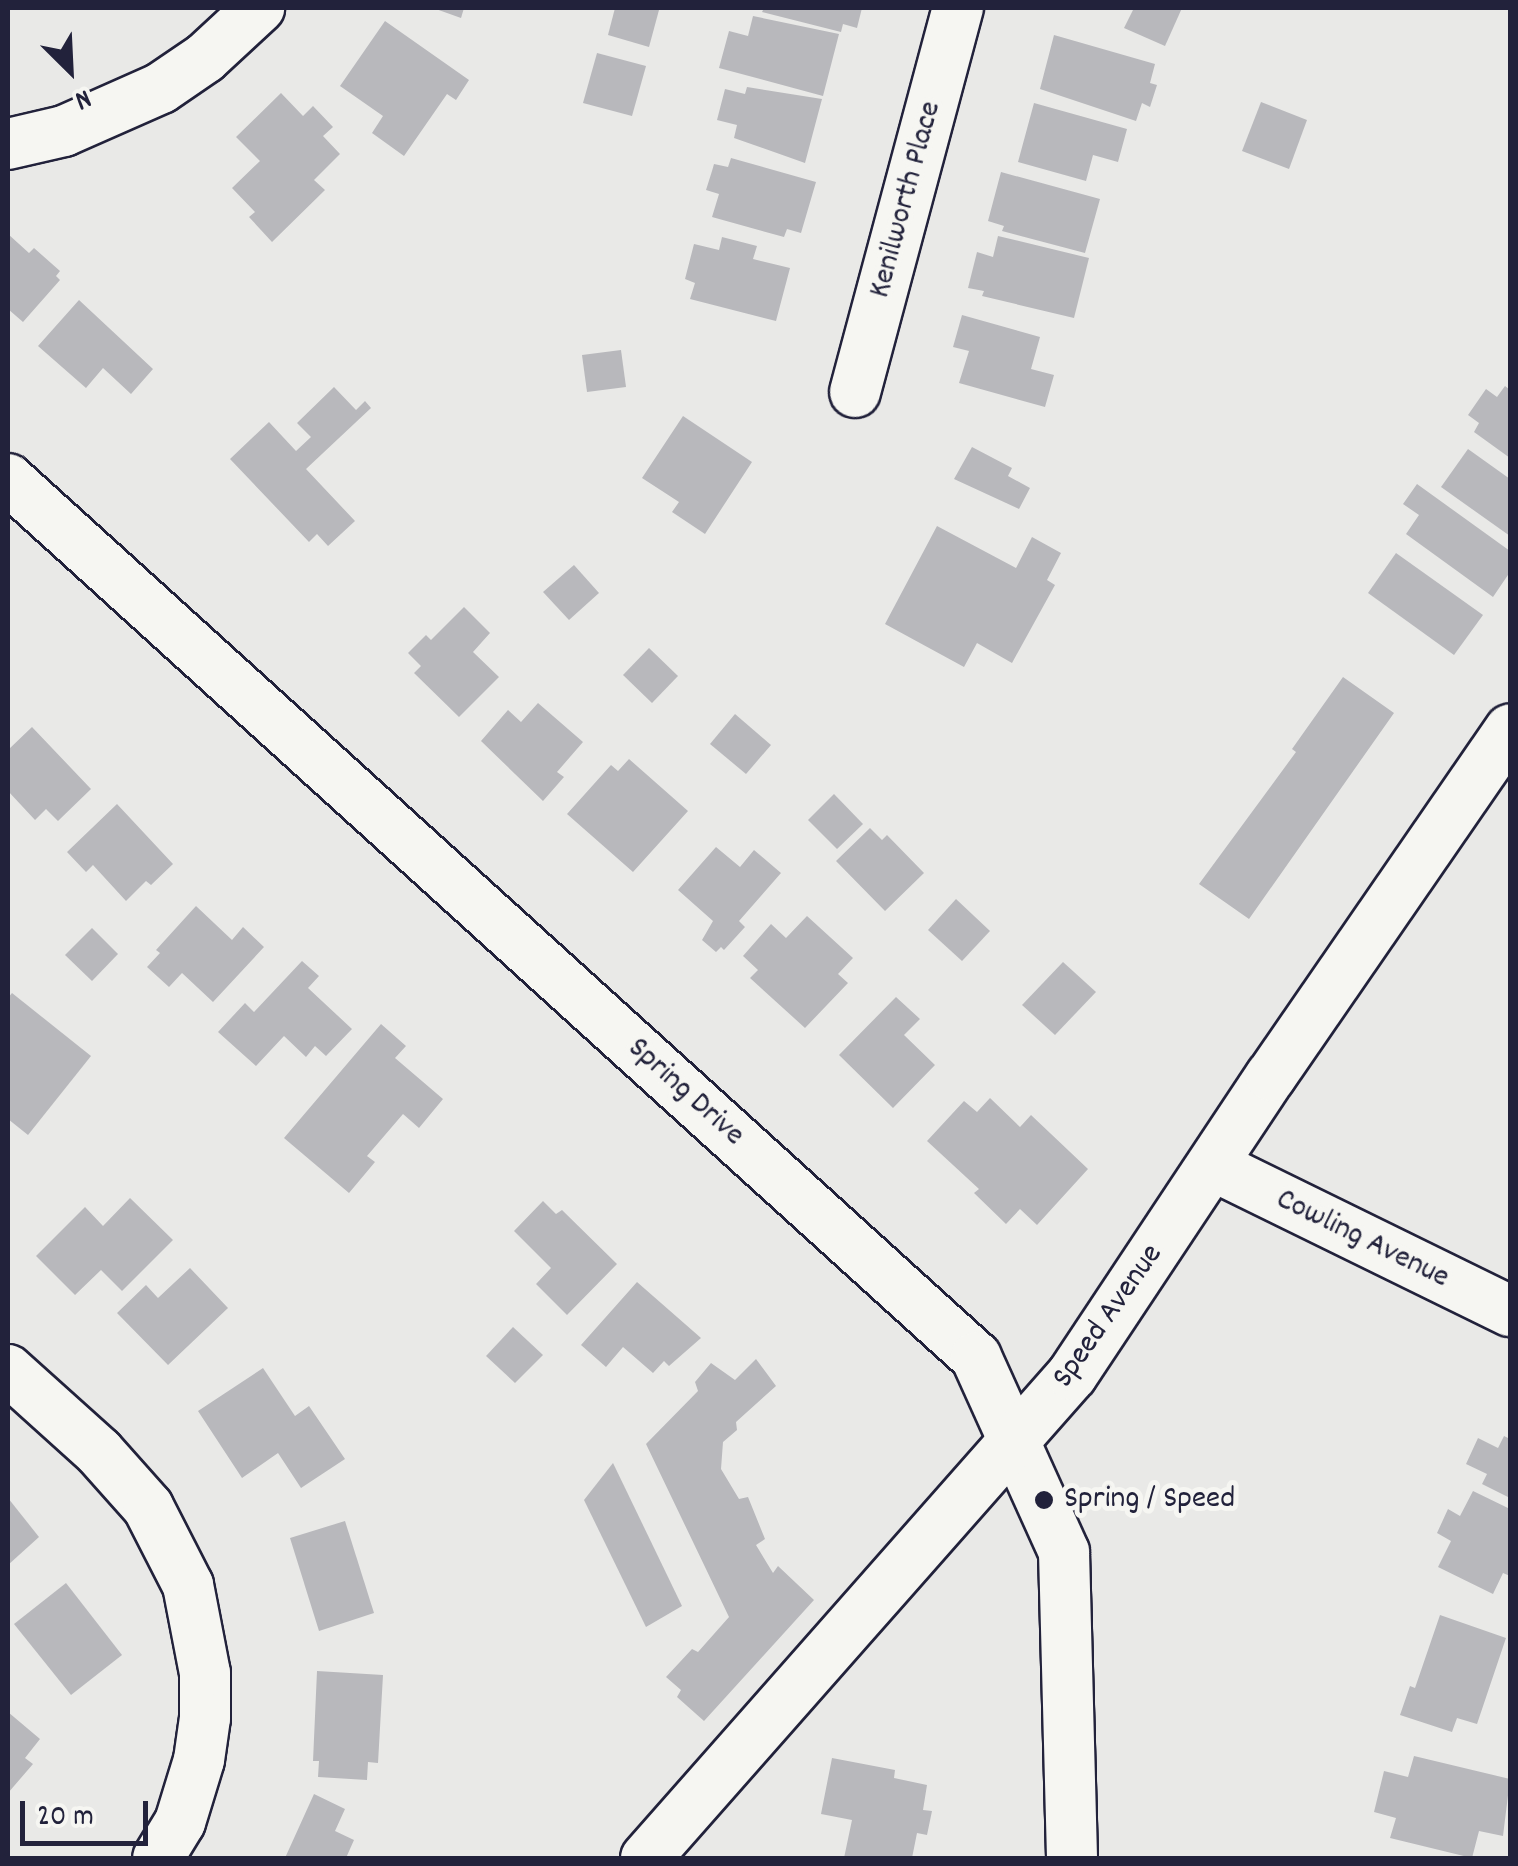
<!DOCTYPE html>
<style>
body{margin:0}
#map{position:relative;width:1518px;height:1866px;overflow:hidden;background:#e9e9e7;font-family:Dekko,sans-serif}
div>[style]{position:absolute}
.building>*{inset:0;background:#b8b8bc}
.roads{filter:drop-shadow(2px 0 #22223b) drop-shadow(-2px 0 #22223b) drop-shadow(0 2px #22223b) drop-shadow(0 -2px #22223b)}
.street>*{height:50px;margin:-25px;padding:0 25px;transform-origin:25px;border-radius:25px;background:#f6f6f2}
.dots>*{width:28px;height:28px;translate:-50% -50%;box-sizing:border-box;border:5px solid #f6f6f2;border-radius:50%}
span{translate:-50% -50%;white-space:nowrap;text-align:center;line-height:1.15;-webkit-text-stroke:10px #f6f6f2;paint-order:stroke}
.street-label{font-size:32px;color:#22223b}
.poi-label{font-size:32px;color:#22223b}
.left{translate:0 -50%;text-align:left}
.frame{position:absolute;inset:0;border:10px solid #22223b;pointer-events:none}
.north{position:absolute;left:20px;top:20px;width:100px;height:100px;-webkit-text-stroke:8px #f6f6f2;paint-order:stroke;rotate:156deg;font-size:28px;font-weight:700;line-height:40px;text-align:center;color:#22223b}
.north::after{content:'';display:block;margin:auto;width:35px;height:45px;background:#22223b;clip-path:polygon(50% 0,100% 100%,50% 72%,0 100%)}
.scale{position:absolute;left:20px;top:1801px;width:128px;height:45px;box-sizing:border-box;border:5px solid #22223b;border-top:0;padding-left:12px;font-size:30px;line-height:35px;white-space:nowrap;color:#22223b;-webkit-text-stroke:8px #f6f6f2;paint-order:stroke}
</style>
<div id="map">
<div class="building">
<i style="clip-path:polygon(433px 8px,464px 8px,461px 18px)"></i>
<i style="clip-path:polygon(615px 8px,659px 10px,649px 47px,608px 35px)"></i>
<i style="clip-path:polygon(764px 8px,862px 8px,857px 28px,843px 24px,841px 32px,762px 12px)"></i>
<i style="clip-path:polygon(1134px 8px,1182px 8px,1165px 46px,1124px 28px)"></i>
<i style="clip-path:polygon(753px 16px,839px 34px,823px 96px,719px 68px,729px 31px,748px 36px)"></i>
<i style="clip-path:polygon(385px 21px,469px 80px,456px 100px,447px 94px,404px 156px,372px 133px,383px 116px,340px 86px)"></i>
<i style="clip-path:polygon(1054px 35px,1155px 64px,1150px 83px,1157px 85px,1150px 107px,1142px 103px,1136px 121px,1040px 89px)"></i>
<i style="clip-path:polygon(597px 53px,646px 66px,632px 116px,583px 103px)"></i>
<i style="clip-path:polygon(747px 87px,822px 99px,805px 163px,734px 138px,737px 125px,717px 120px,725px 89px,745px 94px)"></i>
<i style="clip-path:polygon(281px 93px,303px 116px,313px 106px,333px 127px,323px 136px,340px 154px,314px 180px,325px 190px,272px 242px,249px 217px,255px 212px,232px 188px,260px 161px,236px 137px)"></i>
<i style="clip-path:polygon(1261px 102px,1307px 120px,1289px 169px,1242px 151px)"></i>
<i style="clip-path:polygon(1034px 103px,1127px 129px,1118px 162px,1093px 155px,1086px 181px,1018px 162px)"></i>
<i style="clip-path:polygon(731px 158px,816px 182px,801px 233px,787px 229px,784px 237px,712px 217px,719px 194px,706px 190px,712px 171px,714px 164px,728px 167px)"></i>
<i style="clip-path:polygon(1001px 172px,1100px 199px,1085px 253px,1002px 231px,1004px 226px,988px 221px)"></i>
<i style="clip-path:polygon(8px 234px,29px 253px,34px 248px,60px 271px,56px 276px,60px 280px,23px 322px,8px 309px)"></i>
<i style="clip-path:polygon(998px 236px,1089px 258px,1074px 318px,982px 296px,984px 291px,968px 288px,977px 252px,993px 257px)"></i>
<i style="clip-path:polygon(722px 237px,757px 246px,753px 259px,790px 268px,776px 321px,690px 299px,695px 283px,685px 279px,694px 244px,719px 250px)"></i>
<i style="clip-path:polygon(79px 300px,153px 369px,131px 394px,103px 368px,86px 388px,38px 346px)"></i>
<i style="clip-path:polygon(962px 315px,1040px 337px,1031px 369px,1054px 375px,1045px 407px,959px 383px,969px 351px,953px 347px)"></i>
<i style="clip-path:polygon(621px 350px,626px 387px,587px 392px,582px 355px)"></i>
<i style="clip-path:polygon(1505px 386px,1510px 390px,1510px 458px,1474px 432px,1479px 423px,1468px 415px,1486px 389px,1497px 397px)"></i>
<i style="clip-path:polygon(334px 387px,356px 410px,365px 401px,371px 408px,306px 469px,355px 521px,328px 546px,317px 534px,309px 542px,230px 459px,269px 422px,296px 451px,311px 437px,297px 423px)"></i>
<i style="clip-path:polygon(683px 416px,752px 462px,705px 534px,672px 512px,679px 502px,642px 478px)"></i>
<i style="clip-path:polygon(972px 447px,1012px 468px,1008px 476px,1030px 488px,1019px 509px,954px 479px)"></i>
<i style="clip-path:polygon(1468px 449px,1510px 479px,1510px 536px,1441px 487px)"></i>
<i style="clip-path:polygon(1417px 484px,1510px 551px,1510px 572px,1493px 597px,1406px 534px,1419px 515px,1403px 504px)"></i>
<i style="clip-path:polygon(937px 526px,1016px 568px,1032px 537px,1061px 553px,1047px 580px,1055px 585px,1012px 663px,977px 643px,964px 667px,885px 624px)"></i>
<i style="clip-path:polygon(1396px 553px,1483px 615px,1454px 655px,1368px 593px)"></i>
<i style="clip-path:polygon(574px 565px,599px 593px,569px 620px,543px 592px)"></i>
<i style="clip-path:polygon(464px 607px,490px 633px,473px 652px,499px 677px,459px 717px,414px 673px,421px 666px,408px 653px,426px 635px,431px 640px)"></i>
<i style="clip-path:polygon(649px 648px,678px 676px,652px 703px,623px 675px)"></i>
<i style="clip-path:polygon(1343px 677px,1394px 713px,1249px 919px,1199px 884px,1296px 752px,1292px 749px)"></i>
<i style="clip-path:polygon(538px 703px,583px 742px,557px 772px,564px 777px,543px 801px,481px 741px,508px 710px,521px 722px)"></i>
<i style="clip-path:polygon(735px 714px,771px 745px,746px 774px,710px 744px)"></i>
<i style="clip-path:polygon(32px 727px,91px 789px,58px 821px,46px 809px,35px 820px,8px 791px,8px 750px)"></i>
<i style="clip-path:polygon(629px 759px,688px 811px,633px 872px,567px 814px,611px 765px,618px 771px)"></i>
<i style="clip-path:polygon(834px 794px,863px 824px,837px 849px,808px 820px)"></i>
<i style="clip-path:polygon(117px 804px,173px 864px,151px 885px,146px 881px,126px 901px,93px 865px,86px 872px,67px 852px)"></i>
<i style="clip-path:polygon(870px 828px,882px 840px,887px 835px,924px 873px,885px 911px,836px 861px)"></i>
<i style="clip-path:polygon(716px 847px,740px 867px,754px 850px,781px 873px,739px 921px,745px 927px,724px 950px,721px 947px,716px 952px,702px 940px,713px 921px,678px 890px)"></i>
<i style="clip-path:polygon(956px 899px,990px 931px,962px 961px,928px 930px)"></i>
<i style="clip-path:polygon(196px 906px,232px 940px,243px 927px,264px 947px,213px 1002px,182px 973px,169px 987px,147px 967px,160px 953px,156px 950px)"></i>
<i style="clip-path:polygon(807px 916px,853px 958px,838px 974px,848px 983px,805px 1028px,750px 978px,758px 970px,743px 956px,771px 924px,786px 938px)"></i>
<i style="clip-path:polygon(92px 928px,118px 954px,92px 981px,65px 955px)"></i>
<i style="clip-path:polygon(302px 961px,319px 976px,308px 988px,352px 1029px,326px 1056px,315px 1046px,306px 1057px,284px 1036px,256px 1066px,218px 1032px,245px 1003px,254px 1012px)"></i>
<i style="clip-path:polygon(1063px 962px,1096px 992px,1055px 1035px,1022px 1005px)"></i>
<i style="clip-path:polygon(12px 993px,91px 1056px,28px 1135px,8px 1119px,8px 998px)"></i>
<i style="clip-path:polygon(896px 997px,920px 1019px,904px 1035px,935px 1065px,893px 1108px,839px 1055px)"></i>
<i style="clip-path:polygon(381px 1024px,406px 1046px,395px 1058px,443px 1099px,419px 1128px,403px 1114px,367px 1156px,375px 1162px,349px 1193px,284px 1138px)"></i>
<i style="clip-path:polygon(990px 1098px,1020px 1127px,1031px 1115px,1088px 1169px,1037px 1225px,1020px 1209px,1006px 1224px,974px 1193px,979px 1189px,927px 1141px,964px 1101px,977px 1112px)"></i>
<i style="clip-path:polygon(130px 1198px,173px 1240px,122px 1291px,101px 1270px,75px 1295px,36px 1256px,85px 1207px,103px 1226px)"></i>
<i style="clip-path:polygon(543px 1201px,556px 1214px,562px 1210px,617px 1264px,567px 1315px,536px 1284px,551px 1268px,514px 1231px)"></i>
<i style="clip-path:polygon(190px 1268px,228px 1308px,168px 1365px,117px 1313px,146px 1285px,158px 1298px)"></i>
<i style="clip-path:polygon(637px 1282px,701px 1338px,669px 1366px,664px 1361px,653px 1373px,623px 1347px,606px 1367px,581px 1345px)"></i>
<i style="clip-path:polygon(513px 1327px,543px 1355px,515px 1383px,486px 1356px)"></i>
<i style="clip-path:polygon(756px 1359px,776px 1386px,736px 1422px,737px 1430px,723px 1442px,721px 1469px,739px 1499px,748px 1497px,765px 1539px,756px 1545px,773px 1573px,778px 1566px,814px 1600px,704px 1721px,677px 1697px,681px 1690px,666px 1677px,692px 1649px,698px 1652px,729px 1617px,646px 1444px,698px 1391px,695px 1382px,711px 1363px,735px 1380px)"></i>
<i style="clip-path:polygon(263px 1368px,295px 1416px,309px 1406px,345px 1459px,301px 1488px,278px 1453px,242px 1478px,198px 1411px)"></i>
<i style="clip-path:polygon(1504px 1436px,1510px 1439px,1510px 1498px,1482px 1484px,1487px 1474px,1466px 1464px,1478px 1438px,1498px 1448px)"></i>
<i style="clip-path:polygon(613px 1463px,682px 1606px,646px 1627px,584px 1500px)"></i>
<i style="clip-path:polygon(1473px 1491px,1510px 1509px,1510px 1576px,1503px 1573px,1493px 1594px,1438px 1567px,1451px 1541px,1437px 1533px,1448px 1509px,1460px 1516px)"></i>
<i style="clip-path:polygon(8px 1498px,39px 1537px,8px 1565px)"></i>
<i style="clip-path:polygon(345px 1521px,374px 1613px,319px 1631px,290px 1538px)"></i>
<i style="clip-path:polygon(66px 1583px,122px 1655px,71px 1695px,14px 1624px)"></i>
<i style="clip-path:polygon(1440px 1615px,1506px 1638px,1477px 1724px,1457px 1718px,1452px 1732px,1400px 1715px,1410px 1686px,1415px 1688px)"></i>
<i style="clip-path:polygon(317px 1671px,383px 1675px,378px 1763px,368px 1762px,367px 1780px,318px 1777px,319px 1761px,313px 1761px)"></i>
<i style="clip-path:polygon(8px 1712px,40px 1739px,25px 1758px,33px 1764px,8px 1793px)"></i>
<i style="clip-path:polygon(1414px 1756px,1510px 1779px,1503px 1836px,1479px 1831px,1472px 1858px,1390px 1838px,1396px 1818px,1374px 1812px,1384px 1771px,1408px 1777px)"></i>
<i style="clip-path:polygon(832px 1758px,895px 1770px,894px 1778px,927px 1785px,923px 1810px,932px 1811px,927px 1835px,917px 1833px,912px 1858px,844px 1858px,852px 1820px,821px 1814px)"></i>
<i style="clip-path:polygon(314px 1794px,345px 1809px,335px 1831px,354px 1840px,346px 1858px,285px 1858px)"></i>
</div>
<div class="roads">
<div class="street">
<i style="left:8px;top:144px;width:57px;rotate:-13.1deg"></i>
<i style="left:64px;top:131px;width:106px;rotate:-23.9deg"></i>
<i style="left:161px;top:88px;width:53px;rotate:-34.3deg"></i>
<i style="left:205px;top:58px;width:74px;rotate:-42.8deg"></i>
<i style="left:855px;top:392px;width:398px;rotate:-75deg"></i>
<i style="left:8px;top:479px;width:1307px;rotate:42.21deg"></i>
<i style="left:976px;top:1357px;width:214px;rotate:65.7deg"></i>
<i style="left:1064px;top:1552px;width:306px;rotate:88.5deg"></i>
<i style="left:1214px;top:1166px;width:330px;rotate:26.1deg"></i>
<i style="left:8px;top:1370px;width:122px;rotate:42deg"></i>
<i style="left:99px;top:1452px;width:74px;rotate:48.3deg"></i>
<i style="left:148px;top:1507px;width:88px;rotate:62.9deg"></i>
<i style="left:188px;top:1585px;width:90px;rotate:79.1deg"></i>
<i style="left:205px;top:1673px;width:45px;rotate:90deg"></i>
<i style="left:205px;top:1718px;width:42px;rotate:98.1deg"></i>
<i style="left:199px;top:1760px;width:65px;rotate:107deg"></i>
<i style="left:180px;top:1822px;width:42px;rotate:121.4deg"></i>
<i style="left:646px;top:1858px;width:644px;rotate:-48.59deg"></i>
<i style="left:1072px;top:1375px;width:359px;rotate:-56.4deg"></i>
<i style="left:1271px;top:1076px;width:421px;rotate:-55.4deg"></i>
</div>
</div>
<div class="dots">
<i style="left:1044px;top:1500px;background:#22223b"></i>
</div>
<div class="street-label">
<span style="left:907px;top:200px;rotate:-75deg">Kenilworth Place</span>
<span style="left:685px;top:1093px;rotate:42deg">Spring Drive</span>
<span style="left:1362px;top:1240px;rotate:26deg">Cowling Avenue</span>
<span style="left:1109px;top:1317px;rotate:-55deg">Speed Avenue</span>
</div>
<div class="poi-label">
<span class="left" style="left:1064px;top:1500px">Spring / Speed</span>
</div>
<div class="frame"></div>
<div class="north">N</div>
<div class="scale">20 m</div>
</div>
